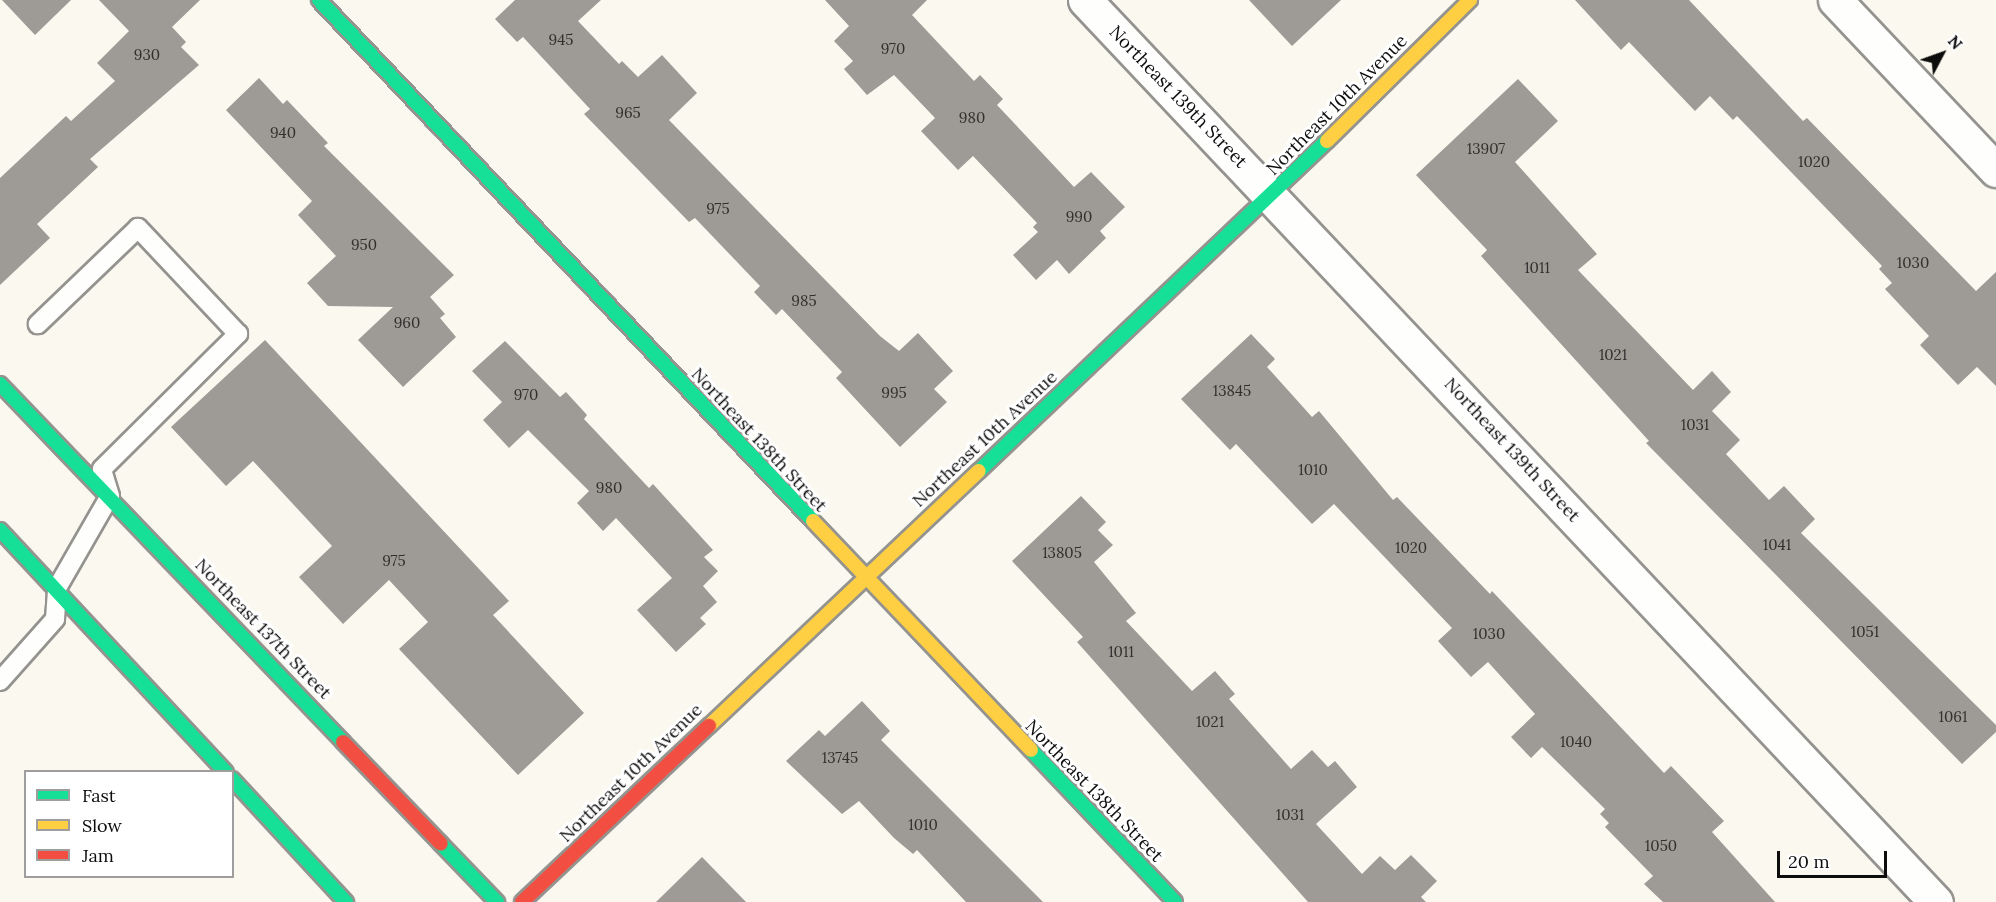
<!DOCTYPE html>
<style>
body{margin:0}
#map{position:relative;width:1996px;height:902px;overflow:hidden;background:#fbf8f0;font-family:Lora,serif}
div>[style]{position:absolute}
.building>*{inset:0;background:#9e9b96}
.roads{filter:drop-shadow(2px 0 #94938f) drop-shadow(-2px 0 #94938f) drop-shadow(0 2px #94938f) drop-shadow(0 -2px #94938f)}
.lane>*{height:18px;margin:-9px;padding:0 9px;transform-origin:9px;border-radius:9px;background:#fefefd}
.street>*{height:33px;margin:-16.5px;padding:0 16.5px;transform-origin:16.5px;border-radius:16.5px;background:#fefefd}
.fast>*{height:14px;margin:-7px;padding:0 7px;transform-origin:7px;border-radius:7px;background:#16e098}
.slow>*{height:14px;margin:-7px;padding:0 7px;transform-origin:7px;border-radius:7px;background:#ffcf43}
.jam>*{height:14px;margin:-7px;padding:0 7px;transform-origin:7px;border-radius:7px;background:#f24e42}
span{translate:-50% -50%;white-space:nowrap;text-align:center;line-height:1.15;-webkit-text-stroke:6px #fff;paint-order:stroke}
.number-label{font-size:15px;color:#31302f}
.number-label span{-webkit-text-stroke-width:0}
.street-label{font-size:18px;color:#0d0d0d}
.legend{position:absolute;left:24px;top:770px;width:210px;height:108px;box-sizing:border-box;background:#fff;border:2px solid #9e9e9e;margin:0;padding:8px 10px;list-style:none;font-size:18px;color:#0d0d0d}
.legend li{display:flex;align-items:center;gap:12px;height:30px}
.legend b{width:30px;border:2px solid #9e9e9e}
.north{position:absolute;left:1912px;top:24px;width:60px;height:60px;-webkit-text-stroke:4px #fff;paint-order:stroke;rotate:49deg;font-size:16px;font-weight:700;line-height:24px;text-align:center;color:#0d0d0d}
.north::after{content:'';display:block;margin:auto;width:21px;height:27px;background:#0d0d0d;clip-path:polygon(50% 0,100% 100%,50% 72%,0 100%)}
.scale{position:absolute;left:1777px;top:851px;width:110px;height:27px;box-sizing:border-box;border:3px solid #0d0d0d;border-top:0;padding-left:8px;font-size:18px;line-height:21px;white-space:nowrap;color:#0d0d0d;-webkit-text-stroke:4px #fff;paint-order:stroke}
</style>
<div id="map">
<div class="building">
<i style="clip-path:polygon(2px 0,71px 0,35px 35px)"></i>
<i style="clip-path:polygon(99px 0,200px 0,172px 27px,186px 42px,181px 47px,199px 65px,90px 159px,98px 167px,37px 224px,50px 238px,0 285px,0 178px,66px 116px,71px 121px,115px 81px,97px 63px,129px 31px)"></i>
<i style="clip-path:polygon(515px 0,601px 0,578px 21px,619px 64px,622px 61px,638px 77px,662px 55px,697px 93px,669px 120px,880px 336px,899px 351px,918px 333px,953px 371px,934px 389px,947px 402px,900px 447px,836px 378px,842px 372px,782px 309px,776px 315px,754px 292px,760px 286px,695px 218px,689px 222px,584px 114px,590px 109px,523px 37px,517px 42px,495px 19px)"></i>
<i style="clip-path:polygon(825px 0,927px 0,912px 15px,974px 81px,980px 75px,1003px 99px,997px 105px,1074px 187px,1091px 172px,1125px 207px,1100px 231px,1106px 238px,1069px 274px,1057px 260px,1036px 280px,1013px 255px,1038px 232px,1033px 227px,1037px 223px,973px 156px,958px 170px,921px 131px,935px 118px,894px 75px,867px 95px,844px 69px,853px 61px,834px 41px,849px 26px)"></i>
<i style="clip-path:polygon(1249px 0,1341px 0,1292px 46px)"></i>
<i style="clip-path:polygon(1575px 0,1689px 0,1803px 121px,1807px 118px,1976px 291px,1996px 272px,1996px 386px,1977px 367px,1958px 385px,1920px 345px,1929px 336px,1885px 289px,1892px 283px,1879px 269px,1882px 266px,1737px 116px,1733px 120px,1710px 96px,1695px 111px,1629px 42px,1621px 50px)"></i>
<i style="clip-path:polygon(259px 78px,283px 104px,287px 100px,328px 143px,324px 146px,454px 275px,430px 297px,445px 314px,440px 318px,456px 337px,403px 387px,358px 340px,393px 307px,328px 306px,307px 283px,336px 256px,298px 215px,312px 201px,226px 110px)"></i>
<i style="clip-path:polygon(1518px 79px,1558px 121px,1515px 162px,1597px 254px,1578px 270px,1693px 390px,1712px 371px,1731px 392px,1712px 411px,1740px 440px,1726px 454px,1769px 500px,1784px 486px,1815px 519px,1801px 533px,1996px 725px,1996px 732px,1962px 764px,1646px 443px,1649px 441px,1481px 256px,1487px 250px,1416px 175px)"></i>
<i style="clip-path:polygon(1251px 334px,1275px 359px,1267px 367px,1312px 417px,1319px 411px,1393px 500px,1397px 497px,1490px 594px,1492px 591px,1664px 773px,1671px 766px,1724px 821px,1712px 832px,1775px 902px,1663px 902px,1644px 884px,1653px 876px,1605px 827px,1609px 823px,1600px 814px,1605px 809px,1542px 747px,1531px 758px,1511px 737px,1535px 714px,1488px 662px,1471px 677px,1438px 641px,1452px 628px,1334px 504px,1312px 524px,1236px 444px,1230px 450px,1181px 399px)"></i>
<i style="clip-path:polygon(265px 340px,509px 601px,493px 615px,584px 713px,518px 775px,399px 649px,428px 622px,389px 580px,343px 624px,299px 577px,332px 546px,253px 461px,226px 486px,171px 427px)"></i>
<i style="clip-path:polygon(505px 341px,560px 397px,566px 392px,587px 415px,584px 419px,649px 488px,653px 484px,713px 550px,704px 557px,718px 571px,703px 586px,717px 602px,700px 618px,706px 624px,676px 652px,637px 610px,672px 578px,616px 518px,603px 531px,577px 503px,589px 491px,528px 430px,509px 448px,483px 420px,502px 402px,472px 371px)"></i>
<i style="clip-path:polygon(1081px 496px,1106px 522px,1098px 530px,1113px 545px,1094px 562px,1136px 613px,1126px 621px,1192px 691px,1215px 671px,1235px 694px,1229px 699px,1291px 769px,1312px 750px,1328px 767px,1335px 761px,1357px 787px,1316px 824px,1362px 874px,1380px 856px,1395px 870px,1411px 855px,1437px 881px,1421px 897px,1426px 902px,1308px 902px,1077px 642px,1083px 637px,1012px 561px)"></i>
<i style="clip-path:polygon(862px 701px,890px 731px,881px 740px,1043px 902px,966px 902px,917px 850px,913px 854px,894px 838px,859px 801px,842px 814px,786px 761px,819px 730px,825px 736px)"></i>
<i style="clip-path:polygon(702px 857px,746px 902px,656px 902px)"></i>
</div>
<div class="roads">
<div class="lane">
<i style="left:0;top:681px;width:83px;rotate:-48.4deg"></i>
<i style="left:55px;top:619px;width:31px;rotate:-86deg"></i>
<i style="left:57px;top:588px;width:106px;rotate:-60.1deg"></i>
<i style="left:110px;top:496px;width:28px;rotate:-107deg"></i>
<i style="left:102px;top:469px;width:192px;rotate:-44.8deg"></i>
<i style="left:238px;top:334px;width:146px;rotate:-133.3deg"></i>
<i style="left:138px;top:228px;width:139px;rotate:136.2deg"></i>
</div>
<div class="street">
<i style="left:1085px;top:0;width:1240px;rotate:46.67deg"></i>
<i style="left:1835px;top:0;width:234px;rotate:46.6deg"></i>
</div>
<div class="fast">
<i style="left:319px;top:0;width:718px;rotate:46.52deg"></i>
<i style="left:0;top:384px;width:496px;rotate:46.2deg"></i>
<i style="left:979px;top:471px;width:480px;rotate:-43.5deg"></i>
<i style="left:0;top:530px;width:331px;rotate:47deg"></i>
<i style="left:1031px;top:750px;width:209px;rotate:46.5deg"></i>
<i style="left:232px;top:779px;width:168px;rotate:47.2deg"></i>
<i style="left:441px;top:844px;width:81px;rotate:46deg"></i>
</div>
<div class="slow">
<i style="left:1327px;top:141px;width:201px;rotate:-44.6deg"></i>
<i style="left:813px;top:521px;width:316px;rotate:46.4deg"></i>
<i style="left:709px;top:726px;width:371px;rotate:-43.4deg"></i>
</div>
<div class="jam">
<i style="left:343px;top:742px;width:141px;rotate:46.1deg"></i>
<i style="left:522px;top:902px;width:257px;rotate:-43.3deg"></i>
</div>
</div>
<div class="number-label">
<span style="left:561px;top:40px">945</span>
<span style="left:893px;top:49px">970</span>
<span style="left:147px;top:55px">930</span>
<span style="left:628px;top:113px">965</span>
<span style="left:972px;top:118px">980</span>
<span style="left:283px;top:133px">940</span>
<span style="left:1486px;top:149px">13907</span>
<span style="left:1814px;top:162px">1020</span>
<span style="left:718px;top:209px">975</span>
<span style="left:1079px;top:217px">990</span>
<span style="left:364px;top:245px">950</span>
<span style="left:1913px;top:263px">1030</span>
<span style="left:1537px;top:268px">1011</span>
<span style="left:804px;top:301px">985</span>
<span style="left:407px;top:323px">960</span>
<span style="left:1613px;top:355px">1021</span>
<span style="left:1232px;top:391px">13845</span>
<span style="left:894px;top:393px">995</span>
<span style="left:526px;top:395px">970</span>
<span style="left:1695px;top:425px">1031</span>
<span style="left:1313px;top:470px">1010</span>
<span style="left:609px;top:488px">980</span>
<span style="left:1777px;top:545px">1041</span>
<span style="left:1411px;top:548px">1020</span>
<span style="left:1062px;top:553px">13805</span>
<span style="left:394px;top:561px">975</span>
<span style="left:1865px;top:632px">1051</span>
<span style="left:1489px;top:634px">1030</span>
<span style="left:1121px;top:652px">1011</span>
<span style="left:1953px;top:717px">1061</span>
<span style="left:1210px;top:722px">1021</span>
<span style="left:1576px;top:742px">1040</span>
<span style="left:840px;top:758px">13745</span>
<span style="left:1290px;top:815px">1031</span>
<span style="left:923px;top:825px">1010</span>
<span style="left:1661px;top:846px">1050</span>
</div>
<div class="street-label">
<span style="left:1178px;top:97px;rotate:46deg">Northeast 139th Street</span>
<span style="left:1337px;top:105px;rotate:-45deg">Northeast 10th Avenue</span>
<span style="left:985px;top:439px;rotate:-43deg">Northeast 10th Avenue</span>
<span style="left:759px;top:440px;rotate:47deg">Northeast 138th Street</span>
<span style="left:1512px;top:450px;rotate:47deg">Northeast 139th Street</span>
<span style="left:263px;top:629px;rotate:46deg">Northeast 137th Street</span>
<span style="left:631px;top:773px;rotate:-44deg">Northeast 10th Avenue</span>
<span style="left:1094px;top:791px;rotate:46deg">Northeast 138th Street</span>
</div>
<ul class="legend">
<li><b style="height:8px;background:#16e098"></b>Fast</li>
<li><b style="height:8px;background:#ffcf43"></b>Slow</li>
<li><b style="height:8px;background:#f24e42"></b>Jam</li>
</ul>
<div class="north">N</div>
<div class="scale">20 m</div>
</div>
